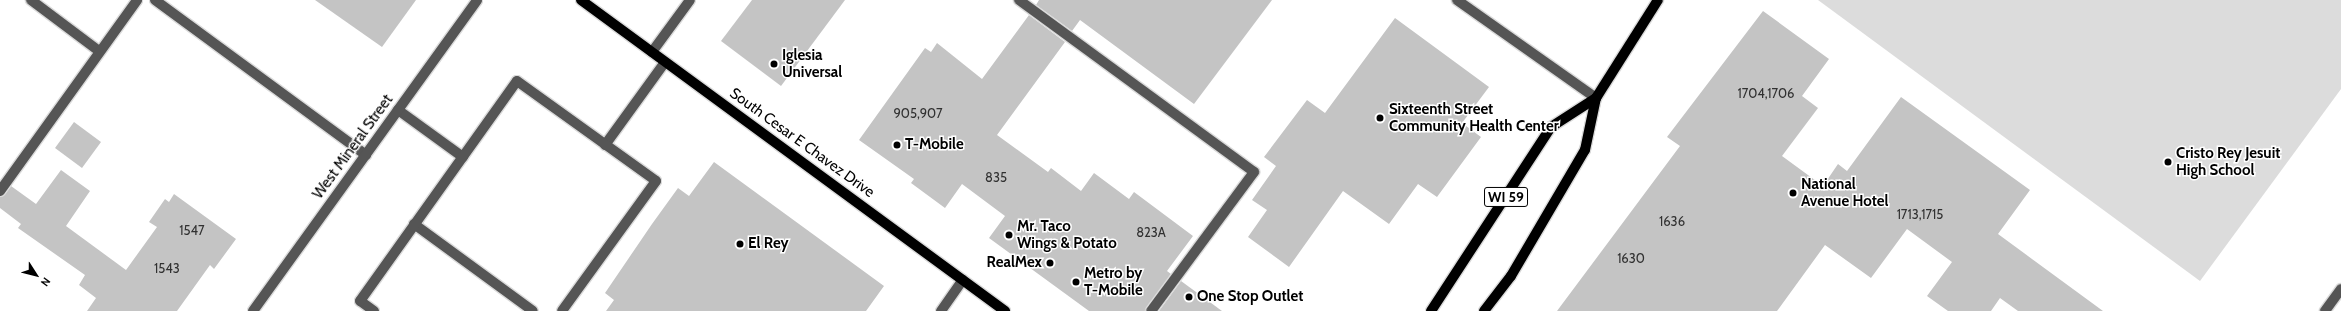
<!DOCTYPE html>
<style>
body{margin:0}
#map{position:relative;width:2341px;height:311px;overflow:hidden;background:#fff;font-family:Cabin,sans-serif}
div>[style]{position:absolute}
.green>*{inset:0;background:#dcdcdc}
.building>*{inset:0;background:#c4c4c4}
.roads{filter:drop-shadow(1px 0 #dbdbdb) drop-shadow(-1px 0 #dbdbdb) drop-shadow(0 1px #dbdbdb) drop-shadow(0 -1px #dbdbdb)}
.minor>*{height:10px;margin:-5px;padding:0 5px;transform-origin:5px;border-radius:5px;background:#555}
.major>*{height:10px;margin:-5px;padding:0 5px;transform-origin:5px;border-radius:5px;background:#000}
.dots>*{width:11px;height:11px;translate:-50% -50%;box-sizing:border-box;border:2px solid #fff;border-radius:50%}
span{translate:-50% -50%;white-space:nowrap;text-align:center;line-height:1.15;-webkit-text-stroke:3px #fff;paint-order:stroke}
.number-label{font-size:13px;color:#313131}
.number-label span{-webkit-text-stroke-width:0}
.shield-label span{padding:1px 3px;background:#fff;border:1px solid;border-radius:3px;-webkit-text-stroke-width:0}
.shield-label{font-size:14px;color:#000;font-weight:700}
.poi-label{font-size:15px;color:#000;font-weight:700}
.left{translate:0 -50%;text-align:left}
.right{translate:-100% -50%;text-align:right}
.street-label{font-size:15px;color:#000}
.north{position:absolute;left:16px;top:255px;width:40px;height:40px;-webkit-text-stroke:3px #fff;paint-order:stroke;rotate:126deg;font-size:11px;font-weight:700;line-height:16px;text-align:center;color:#000}
.north::after{content:'';display:block;margin:auto;width:14px;height:18px;background:#000;clip-path:polygon(50% 0,100% 100%,50% 72%,0 100%)}
</style>
<div id="map">
<div class="green">
<i style="clip-path:polygon(1818px 0,2341px 0,2341px 89px,2200px 281px)"></i>
</div>
<div class="building">
<i style="clip-path:polygon(315px 0,416px 0,382px 47px)"></i>
<i style="clip-path:polygon(752px 0,845px 0,781px 86px,721px 41px)"></i>
<i style="clip-path:polygon(1039px 0,1272px 0,1194px 104px,1080px 20px,1072px 31px,1036px 5px)"></i>
<i style="clip-path:polygon(1763px 11px,1829px 59px,1802px 96px,1818px 108px,1782px 156px,1823px 186px,1838px 164px,1847px 171px,1901px 97px,2030px 190px,1998px 234px,2103px 311px,2018px 311px,2000px 298px,1991px 311px,1948px 311px,1927px 296px,1952px 262px,1907px 229px,1871px 278px,1825px 245px,1777px 311px,1557px 311px,1680px 146px,1667px 137px)"></i>
<i style="clip-path:polygon(1029px 15px,1065px 42px,997px 135px,1048px 172px,1051px 168px,1081px 191px,1094px 173px,1129px 199px,1134px 192px,1193px 236px,1167px 271px,1171px 274px,1145px 311px,1089px 311px,989px 238px,1005px 216px,962px 184px,945px 208px,911px 183px,914px 179px,859px 140px,925px 48px,931px 52px,937px 43px,982px 79px)"></i>
<i style="clip-path:polygon(1395px 18px,1489px 87px,1462px 123px,1481px 137px,1437px 197px,1418px 184px,1389px 224px,1343px 191px,1289px 267px,1248px 237px,1267px 210px,1252px 200px,1276px 166px,1264px 157px,1307px 100px,1325px 113px)"></i>
<i style="clip-path:polygon(74px 122px,101px 142px,82px 168px,55px 148px)"></i>
<i style="clip-path:polygon(714px 162px,884px 286px,866px 311px,606px 311px,614px 300px,605px 293px,652px 224px,678px 188px,689px 196px)"></i>
<i style="clip-path:polygon(61px 170px,90px 191px,66px 226px,126px 270px,157px 227px,149px 222px,165px 199px,169px 202px,174px 194px,236px 239px,214px 269px,210px 265px,177px 311px,87px 311px,96px 298px,79px 285px,85px 275px,18px 228px,21px 224px,0 208px,0 197px,11px 186px,36px 204px)"></i>
<i style="clip-path:polygon(1181px 281px,1222px 311px,1159px 311px)"></i>
</div>
<div class="roads">
<div class="minor">
<i style="left:31px;top:0;width:85px;rotate:36.9deg"></i>
<i style="left:155px;top:0;width:262px;rotate:36.3deg"></i>
<i style="left:1019px;top:0;width:291px;rotate:36.2deg"></i>
<i style="left:1254px;top:172px;width:173px;rotate:126.5deg"></i>
<i style="left:1457px;top:0;width:170px;rotate:35.2deg"></i>
<i style="left:652px;top:52px;width:64px;rotate:-53.8deg"></i>
<i style="left:398px;top:110px;width:80px;rotate:35.9deg"></i>
<i style="left:605px;top:145px;width:102px;rotate:-54.1deg"></i>
<i style="left:0;top:191px;width:235px;rotate:-54.3deg"></i>
<i style="left:414px;top:224px;width:147px;rotate:36.2deg"></i>
<i style="left:253px;top:311px;width:383px;rotate:-54.2deg"></i>
<i style="left:374px;top:311px;width:17px;rotate:-144deg"></i>
<i style="left:360px;top:301px;width:270px;rotate:-54.5deg"></i>
<i style="left:517px;top:81px;width:171px;rotate:35.7deg"></i>
<i style="left:656px;top:181px;width:160px;rotate:125.9deg"></i>
<i style="left:941px;top:311px;width:38px;rotate:-55deg"></i>
<i style="left:2325px;top:311px;width:27px;rotate:-54deg"></i>
</div>
<div class="major">
<i style="left:581px;top:0;width:526px;rotate:36.26deg"></i>
<i style="left:1431px;top:311px;width:220px;rotate:-56.9deg"></i>
<i style="left:1551px;top:127px;width:54px;rotate:-32.8deg"></i>
<i style="left:1484px;top:311px;width:44px;rotate:-52.4deg"></i>
<i style="left:1511px;top:276px;width:146px;rotate:-59.6deg"></i>
<i style="left:1585px;top:150px;width:53px;rotate:-78.1deg"></i>
<i style="left:1596px;top:98px;width:116px;rotate:-57.7deg"></i>
</div>
</div>
<div class="dots">
<i style="left:774px;top:64px;background:#000"></i>
<i style="left:1380px;top:118px;background:#000"></i>
<i style="left:897px;top:145px;background:#000"></i>
<i style="left:2168px;top:162px;background:#000"></i>
<i style="left:1793px;top:193px;background:#000"></i>
<i style="left:1009px;top:235px;background:#000"></i>
<i style="left:740px;top:244px;background:#000"></i>
<i style="left:1050px;top:263px;background:#000"></i>
<i style="left:1076px;top:282px;background:#000"></i>
<i style="left:1189px;top:297px;background:#000"></i>
</div>
<div class="number-label">
<span style="left:1766px;top:93px">1704,1706</span>
<span style="left:918px;top:113px">905,907</span>
<span style="left:996px;top:177px">835</span>
<span style="left:1920px;top:214px">1713,1715</span>
<span style="left:1672px;top:221px">1636</span>
<span style="left:192px;top:230px">1547</span>
<span style="left:1151px;top:232px">823A</span>
<span style="left:1631px;top:258px">1630</span>
<span style="left:167px;top:268px">1543</span>
</div>
<div class="shield-label">
<span style="left:1506px;top:197px">WI 59</span>
</div>
<div class="poi-label">
<span class="left" style="left:782px;top:64px">Iglesia<br>Universal</span>
<span class="left" style="left:1389px;top:118px">Sixteenth Street<br>Community Health Center</span>
<span class="left" style="left:905px;top:145px">T-Mobile</span>
<span class="left" style="left:2176px;top:162px">Cristo Rey Jesuit<br>High School</span>
<span class="left" style="left:1801px;top:193px">National<br>Avenue Hotel</span>
<span class="left" style="left:1017px;top:235px">Mr. Taco<br>Wings &amp; Potato</span>
<span class="left" style="left:748px;top:244px">El Rey</span>
<span class="right" style="left:1042px;top:263px">RealMex</span>
<span class="left" style="left:1084px;top:282px">Metro by<br>T-Mobile</span>
<span class="left" style="left:1197px;top:297px">One Stop Outlet</span>
</div>
<div class="street-label">
<span style="left:802px;top:143px;rotate:36deg">South Cesar E Chavez Drive</span>
<span style="left:353px;top:147px;rotate:-54deg">West Mineral Street</span>
</div>
<div class="north">N</div>
</div>
